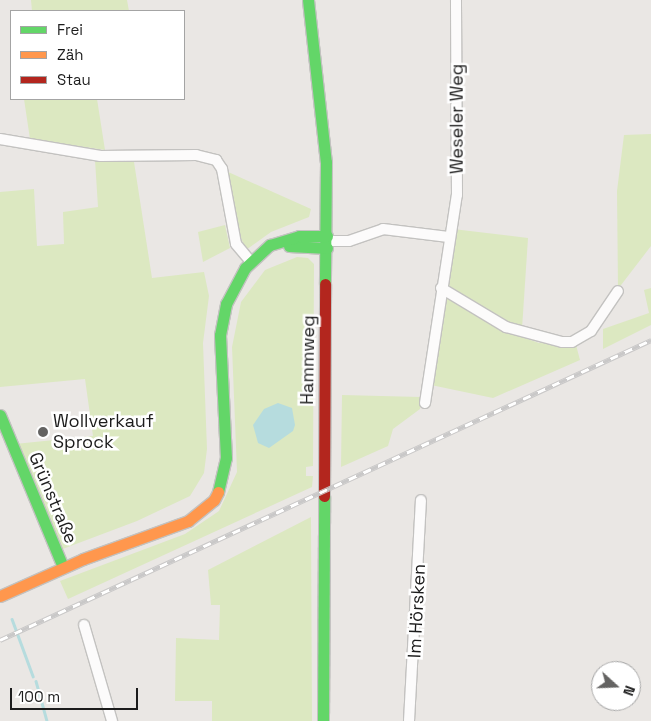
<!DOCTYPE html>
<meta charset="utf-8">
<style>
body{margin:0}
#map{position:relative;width:651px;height:721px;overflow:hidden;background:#eae7e4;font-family:"Space Grotesk",sans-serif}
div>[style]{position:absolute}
.grass>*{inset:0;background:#dce8c1}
.water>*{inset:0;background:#b6dcde}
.stream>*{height:2.5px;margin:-1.25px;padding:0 1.25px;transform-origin:1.25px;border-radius:1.25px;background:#b6dcde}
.roads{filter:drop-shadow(1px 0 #c3c2c0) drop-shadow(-1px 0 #c3c2c0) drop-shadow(0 1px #c3c2c0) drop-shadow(0 -1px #c3c2c0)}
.street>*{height:10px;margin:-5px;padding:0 5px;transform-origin:5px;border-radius:5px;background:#fcfbfb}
.fast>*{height:11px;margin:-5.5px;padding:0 5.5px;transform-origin:5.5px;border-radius:5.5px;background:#63d668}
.slow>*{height:11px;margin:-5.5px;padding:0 5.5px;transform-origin:5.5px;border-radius:5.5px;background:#ff974d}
.jam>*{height:11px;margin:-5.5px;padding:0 5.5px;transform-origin:5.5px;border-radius:5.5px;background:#b3261e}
.rail>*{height:4.5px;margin-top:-2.25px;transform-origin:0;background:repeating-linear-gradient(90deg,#fff 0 8px,#c9c8c8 0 16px);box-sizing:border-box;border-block:1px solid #c9c8c8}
.dots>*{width:14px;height:14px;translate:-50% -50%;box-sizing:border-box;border:2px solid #fff;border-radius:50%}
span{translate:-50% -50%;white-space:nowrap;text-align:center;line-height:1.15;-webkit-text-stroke:5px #fff;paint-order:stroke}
.street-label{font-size:18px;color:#1c1c1c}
.poi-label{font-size:18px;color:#1c1c1c}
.left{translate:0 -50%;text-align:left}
.legend{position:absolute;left:10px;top:10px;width:175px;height:90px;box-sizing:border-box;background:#fff;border:1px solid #a4a4a4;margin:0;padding:6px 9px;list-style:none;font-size:15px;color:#1c1c1c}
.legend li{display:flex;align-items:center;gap:10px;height:25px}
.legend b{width:25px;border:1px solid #a4a4a4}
.north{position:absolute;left:591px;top:661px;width:50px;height:50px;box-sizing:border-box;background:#fff;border:1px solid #a4a4a4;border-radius:50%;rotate:110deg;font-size:14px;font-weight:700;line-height:20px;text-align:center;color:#1c1c1c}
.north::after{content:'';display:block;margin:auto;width:18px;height:22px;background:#646362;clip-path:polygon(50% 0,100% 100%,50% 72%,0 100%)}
.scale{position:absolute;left:10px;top:688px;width:128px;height:22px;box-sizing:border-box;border:2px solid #1c1c1c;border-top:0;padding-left:6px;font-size:15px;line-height:18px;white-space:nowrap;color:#1c1c1c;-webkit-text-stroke:4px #fff;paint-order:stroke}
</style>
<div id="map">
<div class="grass">
<i style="clip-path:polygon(31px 0,127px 0,129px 11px,32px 11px)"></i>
<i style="clip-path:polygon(24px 99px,97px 99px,105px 150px,30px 139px)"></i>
<i style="clip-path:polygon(651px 134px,651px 246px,618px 289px,617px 191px,624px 135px)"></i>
<i style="clip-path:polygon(95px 160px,134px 162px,152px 278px,204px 272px,209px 296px,203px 343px,207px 449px,204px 473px,190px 496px,137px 521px,60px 550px,15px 444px,93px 436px,85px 379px,0 387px,0 192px,34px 189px,37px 246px,64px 244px,63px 212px,98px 207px)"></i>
<i style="clip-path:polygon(226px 171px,311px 209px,309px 217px,271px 232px,246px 250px,235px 223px)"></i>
<i style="clip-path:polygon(225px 225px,230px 248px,203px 262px,198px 232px)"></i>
<i style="clip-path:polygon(453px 229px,528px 238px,522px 329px,468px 303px,446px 286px)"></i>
<i style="clip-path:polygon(297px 257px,308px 258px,314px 264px,313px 466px,306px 467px,306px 476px,313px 476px,312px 487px,68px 599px,60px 581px,185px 534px,219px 511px,237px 472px,232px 347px,241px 302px,265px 270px)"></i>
<i style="clip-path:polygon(651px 288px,651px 325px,603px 349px,603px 329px,649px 313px,644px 290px)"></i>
<i style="clip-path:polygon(444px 296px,505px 331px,539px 343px,576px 345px,580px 360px,493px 398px,431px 385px)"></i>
<i style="clip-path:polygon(342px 395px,421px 397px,420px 409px,393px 429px,388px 446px,341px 467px)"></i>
<i style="clip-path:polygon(311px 517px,312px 721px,212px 721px,212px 701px,175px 701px,176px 638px,219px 640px,220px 605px,211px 605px,208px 570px)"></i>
</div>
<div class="water">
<i style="clip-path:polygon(278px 403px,292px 408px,295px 425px,293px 431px,269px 448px,258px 443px,253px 425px,264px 409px)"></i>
</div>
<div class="stream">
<i style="left:12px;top:619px;width:61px;rotate:69.8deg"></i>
<i style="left:36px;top:681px;width:41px;rotate:74.6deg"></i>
</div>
<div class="roads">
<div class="street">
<i style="left:0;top:139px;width:102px;rotate:9.6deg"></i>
<i style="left:101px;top:156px;width:95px;rotate:-0.6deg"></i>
<i style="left:196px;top:155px;width:21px;rotate:14deg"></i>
<i style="left:216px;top:160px;width:11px;rotate:56deg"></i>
<i style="left:222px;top:169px;width:76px;rotate:79.4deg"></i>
<i style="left:236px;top:244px;width:23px;rotate:50deg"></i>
<i style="left:327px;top:241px;width:22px"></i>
<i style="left:349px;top:241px;width:36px;rotate:-19deg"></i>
<i style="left:383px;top:229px;width:66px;rotate:6.9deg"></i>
<i style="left:441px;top:288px;width:76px;rotate:31deg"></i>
<i style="left:506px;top:327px;width:58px;rotate:15deg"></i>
<i style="left:562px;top:342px;width:10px"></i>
<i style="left:572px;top:342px;width:22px;rotate:-30deg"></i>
<i style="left:591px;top:331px;width:48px;rotate:-56deg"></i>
<i style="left:425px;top:403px;width:210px;rotate:-81.3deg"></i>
<i style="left:457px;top:195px;width:195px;rotate:-90.3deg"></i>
<i style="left:84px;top:625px;width:100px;rotate:73.7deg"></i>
<i style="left:409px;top:721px;width:221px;rotate:-86.9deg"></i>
</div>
<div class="fast">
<i style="left:308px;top:0;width:163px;rotate:83.7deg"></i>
<i style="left:326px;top:162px;width:122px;rotate:90.5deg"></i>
<i style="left:289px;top:246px;width:38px;rotate:3deg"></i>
<i style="left:0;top:415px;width:165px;rotate:67.5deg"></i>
<i style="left:218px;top:492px;width:35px;rotate:-77deg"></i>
<i style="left:226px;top:458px;width:123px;rotate:-92.8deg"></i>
<i style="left:220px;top:335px;width:32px;rotate:-79deg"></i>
<i style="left:226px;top:304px;width:41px;rotate:-62.2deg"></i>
<i style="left:245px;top:268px;width:34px;rotate:-43deg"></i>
<i style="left:270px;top:245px;width:30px;rotate:-17deg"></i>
<i style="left:299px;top:236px;width:28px"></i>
<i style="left:323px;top:721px;width:225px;rotate:-89.7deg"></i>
</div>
<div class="slow">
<i style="left:0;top:596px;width:91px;rotate:-24deg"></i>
<i style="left:83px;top:559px;width:112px;rotate:-19.9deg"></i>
<i style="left:188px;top:521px;width:33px;rotate:-39deg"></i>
<i style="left:214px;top:500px;width:9px;rotate:-63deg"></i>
</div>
<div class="jam">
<i style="left:324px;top:496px;width:212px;rotate:-89.7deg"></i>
</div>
</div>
<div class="rail">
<i style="left:0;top:640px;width:717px;rotate:-24.74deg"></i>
</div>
<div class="dots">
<i style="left:43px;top:432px;background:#646362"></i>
</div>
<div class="street-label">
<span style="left:457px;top:119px;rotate:-90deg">Weseler Weg</span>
<span style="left:308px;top:360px;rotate:-89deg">Hammweg</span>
<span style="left:53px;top:498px;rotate:67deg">Grünstraße</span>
<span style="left:417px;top:611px;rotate:-87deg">Im Hörsken</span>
</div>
<div class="poi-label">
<span class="left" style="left:53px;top:432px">Wollverkauf<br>Sprock</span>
</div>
<ul class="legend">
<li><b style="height:6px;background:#63d668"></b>Frei</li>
<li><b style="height:6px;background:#ff974d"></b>Zäh</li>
<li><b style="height:6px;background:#b3261e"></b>Stau</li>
</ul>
<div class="north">N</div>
<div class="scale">100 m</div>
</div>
